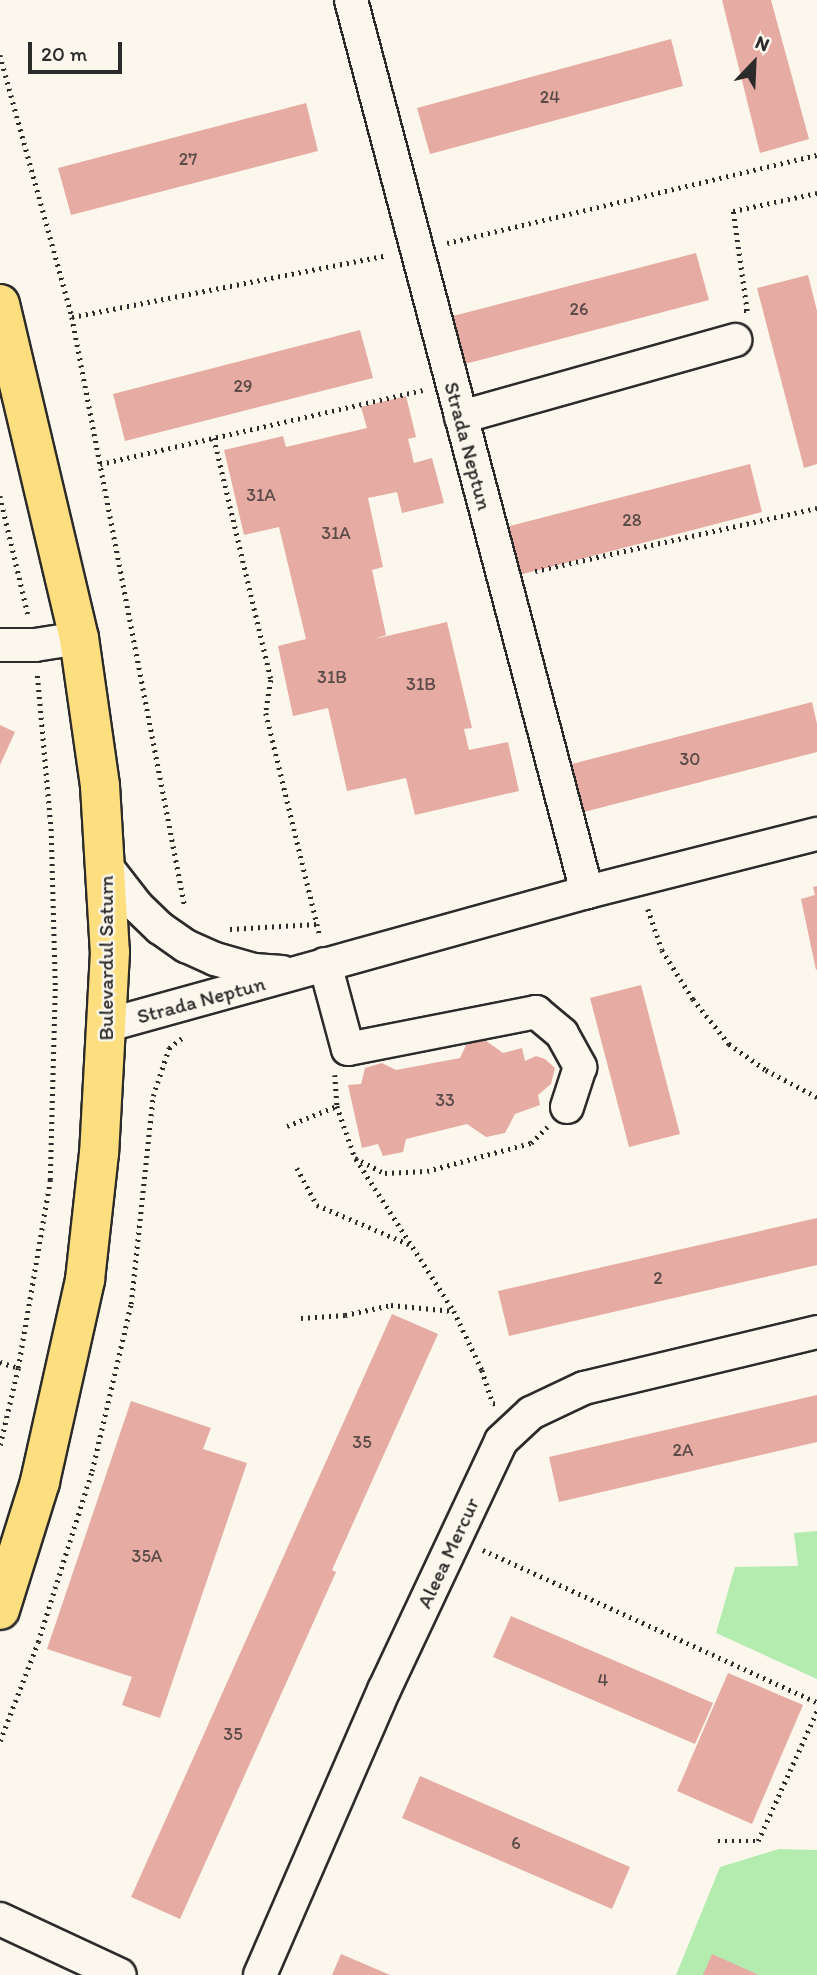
<!DOCTYPE html>
<style>
body{margin:0}
#map{position:relative;width:817px;height:1975px;overflow:hidden;background:#fbf7ec;font-family:Itim,sans-serif}
div>[style]{position:absolute}
.green>*{inset:0;background:#b4ecb0}
.building>*{inset:0;background:#e6aca3}
.path>*{height:4.5px;margin-top:-2.25px;transform-origin:0;background:repeating-linear-gradient(90deg,#2b2b2b 0 2px,transparent 0 7px)}
.roads{filter:drop-shadow(2px 0 #2b2b2b) drop-shadow(-2px 0 #2b2b2b) drop-shadow(0 2px #2b2b2b) drop-shadow(0 -2px #2b2b2b)}
.minor>*{height:32px;margin:-16px;padding:0 16px;transform-origin:16px;border-radius:16px;background:#fbf7ec}
.major>*{height:38px;margin:-19px;padding:0 19px;transform-origin:19px;border-radius:19px;background:#fedf80}
span{translate:-50% -50%;white-space:nowrap;text-align:center;line-height:1.15;-webkit-text-stroke:5px #fbf7ec;paint-order:stroke}
.number-label{font-size:18px;color:#5a4b49}
.number-label span{-webkit-text-stroke-width:0}
.street-label{font-size:21px;color:#2b2b2b}
.north{position:absolute;left:719px;top:28px;width:70px;height:70px;-webkit-text-stroke:5px #fbf7ec;paint-order:stroke;rotate:23deg;font-size:19px;font-weight:700;line-height:28px;text-align:center;color:#2b2b2b}
.north::after{content:'';display:block;margin:auto;width:24px;height:32px;background:#2b2b2b;clip-path:polygon(50% 0,100% 100%,50% 72%,0 100%)}
.scale{position:absolute;left:28px;top:42px;width:94px;height:32px;box-sizing:border-box;border:4px solid #2b2b2b;border-top:0;padding-left:9px;font-size:21px;line-height:24px;white-space:nowrap;color:#2b2b2b;-webkit-text-stroke:5px #fbf7ec;paint-order:stroke}
</style>
<div id="map">
<div class="green">
<i style="clip-path:polygon(817px 1531px,817px 1679px,716px 1633px,735px 1567px,798px 1566px,794px 1533px)"></i>
<i style="clip-path:polygon(779px 1849px,817px 1850px,817px 1975px,676px 1975px,720px 1867px)"></i>
</div>
<div class="building">
<i style="clip-path:polygon(722px 0,771px 0,809px 139px,760px 153px)"></i>
<i style="clip-path:polygon(671px 39px,683px 86px,430px 154px,417px 108px)"></i>
<i style="clip-path:polygon(306px 103px,318px 151px,71px 215px,58px 168px)"></i>
<i style="clip-path:polygon(696px 253px,709px 300px,461px 365px,449px 317px)"></i>
<i style="clip-path:polygon(808px 275px,817px 311px,817px 464px,804px 468px,757px 288px)"></i>
<i style="clip-path:polygon(360px 330px,373px 378px,125px 441px,113px 394px)"></i>
<i style="clip-path:polygon(406px 396px,416px 437px,408px 439px,414px 463px,432px 458px,444px 503px,402px 513px,397px 492px,368px 498px,383px 567px,372px 570px,386px 635px,374px 639px,447px 622px,472px 728px,464px 729px,469px 750px,508px 742px,519px 791px,415px 815px,406px 778px,347px 791px,328px 708px,293px 716px,278px 646px,306px 639px,279px 527px,244px 535px,224px 450px,283px 436px,286px 447px,367px 428px,361px 407px)"></i>
<i style="clip-path:polygon(750px 464px,762px 512px,515px 576px,502px 528px)"></i>
<i style="clip-path:polygon(812px 702px,817px 724px,817px 752px,576px 814px,564px 766px)"></i>
<i style="clip-path:polygon(0 725px,15px 732px,0 765px)"></i>
<i style="clip-path:polygon(817px 886px,817px 969px,816px 970px,801px 899px,815px 895px,813px 887px)"></i>
<i style="clip-path:polygon(641px 985px,680px 1134px,629px 1147px,590px 998px)"></i>
<i style="clip-path:polygon(485px 1040px,503px 1053px,522px 1048px,525px 1061px,536px 1056px,545px 1059px,555px 1068px,551px 1084px,538px 1095px,540px 1105px,515px 1114px,505px 1133px,486px 1137px,467px 1124px,406px 1139px,403px 1152px,383px 1156px,378px 1144px,362px 1148px,348px 1085px,361px 1084px,365px 1068px,382px 1063px,396px 1070px,460px 1058px,467px 1043px)"></i>
<i style="clip-path:polygon(817px 1218px,817px 1265px,509px 1336px,498px 1291px)"></i>
<i style="clip-path:polygon(392px 1314px,438px 1334px,332px 1570px,336px 1572px,180px 1919px,131px 1897px)"></i>
<i style="clip-path:polygon(817px 1395px,817px 1442px,559px 1502px,549px 1457px)"></i>
<i style="clip-path:polygon(131px 1401px,211px 1428px,203px 1449px,247px 1463px,160px 1718px,122px 1705px,132px 1677px,47px 1649px)"></i>
<i style="clip-path:polygon(511px 1616px,713px 1703px,695px 1744px,493px 1657px)"></i>
<i style="clip-path:polygon(728px 1673px,803px 1705px,752px 1824px,677px 1791px)"></i>
<i style="clip-path:polygon(420px 1776px,630px 1867px,612px 1909px,402px 1818px)"></i>
<i style="clip-path:polygon(341px 1954px,390px 1975px,332px 1975px)"></i>
<i style="clip-path:polygon(712px 1954px,759px 1975px,703px 1975px)"></i>
</div>
<div class="path">
<i style="left:0;top:55px;width:272px;rotate:74.6deg"></i>
<i style="left:72px;top:317px;width:601px;rotate:79.16deg"></i>
<i style="left:447px;top:243px;width:380px;rotate:-13.4deg"></i>
<i style="left:744px;top:311px;width:3px"></i>
<i style="left:747px;top:311px;width:101px;rotate:-98deg"></i>
<i style="left:733px;top:211px;width:86px;rotate:-12.1deg"></i>
<i style="left:72px;top:317px;width:321px;rotate:-11.1deg"></i>
<i style="left:214px;top:438px;width:249px;rotate:76.7deg"></i>
<i style="left:271px;top:680px;width:33px;rotate:99deg"></i>
<i style="left:266px;top:713px;width:217px;rotate:76.4deg"></i>
<i style="left:100px;top:464px;width:331px;rotate:-12.9deg"></i>
<i style="left:0;top:496px;width:121px;rotate:76.7deg"></i>
<i style="left:535px;top:571px;width:289px;rotate:-12.6deg"></i>
<i style="left:648px;top:909px;width:43px;rotate:71.1deg"></i>
<i style="left:662px;top:950px;width:58px;rotate:57.7deg"></i>
<i style="left:693px;top:999px;width:58px;rotate:51.3deg"></i>
<i style="left:729px;top:1044px;width:45px;rotate:35.1deg"></i>
<i style="left:766px;top:1070px;width:58px;rotate:27.9deg"></i>
<i style="left:230px;top:929px;width:87px;rotate:-3.3deg"></i>
<i style="left:317px;top:924px;width:12px;rotate:76deg"></i>
<i style="left:335px;top:1075px;width:31px;rotate:86deg"></i>
<i style="left:337px;top:1106px;width:55px;rotate:70.9deg"></i>
<i style="left:355px;top:1158px;width:34px;rotate:27deg"></i>
<i style="left:385px;top:1173px;width:42px;rotate:-2.7deg"></i>
<i style="left:427px;top:1171px;width:108px;rotate:-15.1deg"></i>
<i style="left:531px;top:1143px;width:23px;rotate:-45deg"></i>
<i style="left:287px;top:1126px;width:54px;rotate:-21.8deg"></i>
<i style="left:356px;top:1159px;width:181px;rotate:57.2deg"></i>
<i style="left:454px;top:1311px;width:65px;rotate:64.6deg"></i>
<i style="left:482px;top:1370px;width:35px;rotate:72deg"></i>
<i style="left:493px;top:1403px;width:4px;rotate:14deg"></i>
<i style="left:297px;top:1168px;width:42px;rotate:61.6deg"></i>
<i style="left:317px;top:1205px;width:102px;rotate:23.1deg"></i>
<i style="left:301px;top:1318px;width:44px;rotate:-3.9deg"></i>
<i style="left:345px;top:1315px;width:47px;rotate:-12.3deg"></i>
<i style="left:391px;top:1305px;width:62px;rotate:5.5deg"></i>
<i style="left:0;top:1362px;width:19px;rotate:18deg"></i>
<i style="left:0;top:1445px;width:79px;rotate:-76.8deg"></i>
<i style="left:18px;top:1368px;width:191px;rotate:-80.3deg"></i>
<i style="left:50px;top:1180px;width:195px;rotate:-88.5deg"></i>
<i style="left:55px;top:985px;width:154px;rotate:-91.5deg"></i>
<i style="left:51px;top:831px;width:158px;rotate:-95.1deg"></i>
<i style="left:483px;top:1550px;width:367px;rotate:24.5deg"></i>
<i style="left:0;top:1741px;width:106px;rotate:-69deg"></i>
<i style="left:38px;top:1642px;width:179px;rotate:-72.5deg"></i>
<i style="left:92px;top:1471px;width:171px;rotate:-76.9deg"></i>
<i style="left:131px;top:1304px;width:209px;rotate:-84deg"></i>
<i style="left:153px;top:1096px;width:51px;rotate:-71.6deg"></i>
<i style="left:169px;top:1048px;width:16px;rotate:-38deg"></i>
<i style="left:718px;top:1841px;width:40px"></i>
<i style="left:758px;top:1841px;width:143px;rotate:-65.6deg"></i>
</div>
<div class="roads">
<div class="minor">
<i style="left:351px;top:0;width:923px;rotate:75.18deg"></i>
<i style="left:461px;top:417px;width:285px;rotate:-15.7deg"></i>
<i style="left:0;top:645px;width:35px"></i>
<i style="left:35px;top:645px;width:45px;rotate:-9deg"></i>
<i style="left:106px;top:866px;width:51px;rotate:52.2deg"></i>
<i style="left:137px;top:906px;width:32px;rotate:44deg"></i>
<i style="left:160px;top:928px;width:32px;rotate:35deg"></i>
<i style="left:186px;top:946px;width:32px;rotate:24deg"></i>
<i style="left:215px;top:959px;width:41px;rotate:15.8deg"></i>
<i style="left:254px;top:970px;width:28px;rotate:4deg"></i>
<i style="left:325px;top:964px;width:88px;rotate:74.9deg"></i>
<i style="left:348px;top:1049px;width:192px;rotate:-11.1deg"></i>
<i style="left:536px;top:1012px;width:34px;rotate:40deg"></i>
<i style="left:562px;top:1034px;width:38px;rotate:61deg"></i>
<i style="left:580px;top:1067px;width:42px;rotate:108deg"></i>
<i style="left:108px;top:1025px;width:497px;rotate:-15.5deg"></i>
<i style="left:587px;top:892px;width:237px;rotate:-14.2deg"></i>
<i style="left:0;top:1919px;width:132px;rotate:25deg"></i>
<i style="left:260px;top:1975px;width:311px;rotate:-66.5deg"></i>
<i style="left:384px;top:1690px;width:275px;rotate:-64.8deg"></i>
<i style="left:501px;top:1441px;width:41px;rotate:-43deg"></i>
<i style="left:531px;top:1413px;width:59px;rotate:-25.3deg"></i>
<i style="left:584px;top:1388px;width:240px;rotate:-13.5deg"></i>
</div>
<div class="major">
<i style="left:0;top:304px;width:343px;rotate:76.7deg"></i>
<i style="left:79px;top:638px;width:149px;rotate:81.9deg"></i>
<i style="left:100px;top:786px;width:166px;rotate:86.6deg"></i>
<i style="left:110px;top:952px;width:201px;rotate:93.1deg"></i>
<i style="left:99px;top:1153px;width:128px;rotate:96.3deg"></i>
<i style="left:85px;top:1280px;width:207px;rotate:102.6deg"></i>
<i style="left:40px;top:1482px;width:134px;rotate:107.4deg"></i>
</div>
</div>
<div class="number-label">
<span style="left:550px;top:97px">24</span>
<span style="left:188px;top:159px">27</span>
<span style="left:579px;top:309px">26</span>
<span style="left:243px;top:386px">29</span>
<span style="left:261px;top:495px">31A</span>
<span style="left:632px;top:520px">28</span>
<span style="left:336px;top:533px">31A</span>
<span style="left:332px;top:677px">31B</span>
<span style="left:421px;top:684px">31B</span>
<span style="left:690px;top:759px">30</span>
<span style="left:445px;top:1100px">33</span>
<span style="left:658px;top:1278px">2</span>
<span style="left:362px;top:1442px">35</span>
<span style="left:683px;top:1450px">2A</span>
<span style="left:147px;top:1556px">35A</span>
<span style="left:603px;top:1680px">4</span>
<span style="left:233px;top:1734px">35</span>
<span style="left:516px;top:1843px">6</span>
</div>
<div class="street-label">
<span style="left:468px;top:446px;rotate:75deg">Strada Neptun</span>
<span style="left:106px;top:958px;rotate:-90deg">Bulevardul Saturn</span>
<span style="left:201px;top:1000px;rotate:-15deg">Strada Neptun</span>
<span style="left:448px;top:1553px;rotate:-65deg">Aleea Mercur</span>
</div>
<div class="north">N</div>
<div class="scale">20 m</div>
</div>
